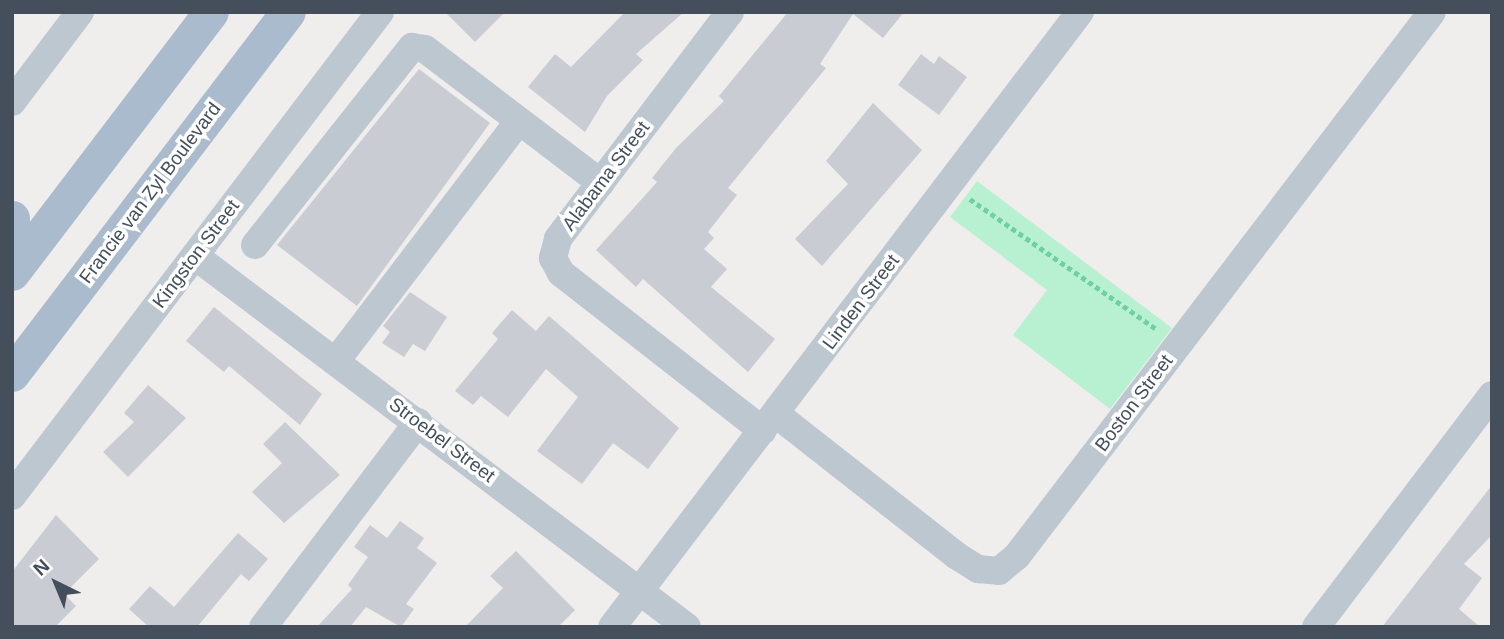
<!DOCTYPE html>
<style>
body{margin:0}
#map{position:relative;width:1504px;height:639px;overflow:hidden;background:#f0eded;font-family:Helvetica,sans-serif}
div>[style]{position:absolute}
.green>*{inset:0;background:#b8f1d1}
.building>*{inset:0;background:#c9ccd2}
.path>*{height:4.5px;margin-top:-2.25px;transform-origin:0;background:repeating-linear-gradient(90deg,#6fd0a5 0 5px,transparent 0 8.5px)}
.minor>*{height:28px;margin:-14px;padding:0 14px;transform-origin:14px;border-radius:14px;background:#bcc7d0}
.major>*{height:35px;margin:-17.5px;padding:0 17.5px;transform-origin:17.5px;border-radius:17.5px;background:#abbbce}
span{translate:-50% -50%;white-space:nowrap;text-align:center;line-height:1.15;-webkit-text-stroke:7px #fff;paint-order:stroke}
.street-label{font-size:19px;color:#444f5b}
.frame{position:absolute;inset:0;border:14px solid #444f5b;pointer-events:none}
.north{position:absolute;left:21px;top:548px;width:70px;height:70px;-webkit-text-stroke:5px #fff;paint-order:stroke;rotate:317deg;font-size:19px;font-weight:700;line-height:28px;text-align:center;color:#444f5b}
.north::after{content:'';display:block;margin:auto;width:24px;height:32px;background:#444f5b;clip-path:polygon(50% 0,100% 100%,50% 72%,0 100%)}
</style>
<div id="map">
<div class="green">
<i style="clip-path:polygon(977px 181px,1172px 328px,1110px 409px,1013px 335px,1047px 290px,950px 217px)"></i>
</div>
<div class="building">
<i style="clip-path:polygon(445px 12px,505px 12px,475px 42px)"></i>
<i style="clip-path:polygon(625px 12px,684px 12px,636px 54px,643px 60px,607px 96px,585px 132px,528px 87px,555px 54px,571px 67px)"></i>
<i style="clip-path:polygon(788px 12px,904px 12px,883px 38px,853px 14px,820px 64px,826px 68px,728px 188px,737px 195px,708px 232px,714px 238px,704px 249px,727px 269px,711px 287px,775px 339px,748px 372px,643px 279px,636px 287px,596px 250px,657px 182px,652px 178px,676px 148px,724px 101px,719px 96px)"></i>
<i style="clip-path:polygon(921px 54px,934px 64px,939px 56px,967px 77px,939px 115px,898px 85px)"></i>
<i style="clip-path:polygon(419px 69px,490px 123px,357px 306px,277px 245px)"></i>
<i style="clip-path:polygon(873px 103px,922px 150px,822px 266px,795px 239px,848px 184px,826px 161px)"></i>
<i style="clip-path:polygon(410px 292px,447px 317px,425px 351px,413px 344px,404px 357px,382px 343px,390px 332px,383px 326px)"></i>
<i style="clip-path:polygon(214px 307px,322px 394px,300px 425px,229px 366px,224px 372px,186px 341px)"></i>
<i style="clip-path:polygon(512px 310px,536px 331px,549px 316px,679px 428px,648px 469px,613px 443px,582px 484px,537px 451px,578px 397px,546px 369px,508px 417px,481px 396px,473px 405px,455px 391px,498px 339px,492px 333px)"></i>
<i style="clip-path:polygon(148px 385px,186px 418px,128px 477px,103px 452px,134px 422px,124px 413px)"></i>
<i style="clip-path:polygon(285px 422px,340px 475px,284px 523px,252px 492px,282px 463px,263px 444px)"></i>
<i style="clip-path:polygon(1492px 485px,1492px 535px,1464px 564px,1482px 578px,1459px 609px,1480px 627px,1382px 627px)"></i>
<i style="clip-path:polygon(56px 515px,99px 559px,64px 594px,76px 606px,55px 627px,12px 627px,12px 572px)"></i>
<i style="clip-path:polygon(400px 521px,424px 538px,417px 548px,437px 563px,406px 604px,414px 609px,401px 627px,366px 607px,350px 627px,317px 627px,352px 589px,348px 585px,368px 557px,354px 547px,370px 525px,387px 538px)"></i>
<i style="clip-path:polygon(238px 533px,268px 559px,249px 581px,241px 574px,197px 627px,149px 627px,129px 609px,150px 586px,174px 607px)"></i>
<i style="clip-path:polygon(516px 551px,575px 610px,558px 627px,465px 627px,503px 588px,490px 576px)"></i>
</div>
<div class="path">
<i style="left:970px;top:199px;width:229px;rotate:34.9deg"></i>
</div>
<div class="minor">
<i style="left:730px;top:12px;width:285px;rotate:127.2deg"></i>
<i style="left:558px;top:239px;width:20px;rotate:105deg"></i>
<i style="left:553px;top:258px;width:17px;rotate:62deg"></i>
<i style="left:561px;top:273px;width:256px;rotate:38deg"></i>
<i style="left:12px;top:102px;width:113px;rotate:-52.9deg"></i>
<i style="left:255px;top:245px;width:253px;rotate:-51.6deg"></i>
<i style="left:412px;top:47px;width:13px;rotate:9deg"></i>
<i style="left:425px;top:49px;width:221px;rotate:37.3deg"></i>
<i style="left:195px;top:256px;width:616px;rotate:37.02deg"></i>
<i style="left:336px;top:361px;width:302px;rotate:-52.7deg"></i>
<i style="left:776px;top:414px;width:230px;rotate:38.1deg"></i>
<i style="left:957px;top:556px;width:25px;rotate:32deg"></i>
<i style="left:978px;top:569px;width:21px;rotate:5deg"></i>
<i style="left:999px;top:571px;width:23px;rotate:-40deg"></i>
<i style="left:1017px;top:556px;width:684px;rotate:-52.66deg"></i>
<i style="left:12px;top:496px;width:608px;rotate:-52.75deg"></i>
<i style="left:263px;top:627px;width:257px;rotate:-52.9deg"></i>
<i style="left:612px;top:627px;width:773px;rotate:-52.73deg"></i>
<i style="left:1316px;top:627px;width:291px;rotate:-52.8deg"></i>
</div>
<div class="major">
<i style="left:12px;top:218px;width:42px;rotate:90deg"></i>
<i style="left:12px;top:273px;width:328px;rotate:-52.7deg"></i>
<i style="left:12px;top:374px;width:455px;rotate:-52.7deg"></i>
</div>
<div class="street-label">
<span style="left:606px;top:176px;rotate:-53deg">Alabama Street</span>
<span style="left:150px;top:193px;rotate:-53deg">Francie van Zyl Boulevard</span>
<span style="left:196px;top:254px;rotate:-53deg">Kingston Street</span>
<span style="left:861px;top:302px;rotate:-53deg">Linden Street</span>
<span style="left:1134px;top:403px;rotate:-53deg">Boston Street</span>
<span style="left:442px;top:440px;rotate:37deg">Stroebel Street</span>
</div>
<div class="frame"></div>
<div class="north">N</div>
</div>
